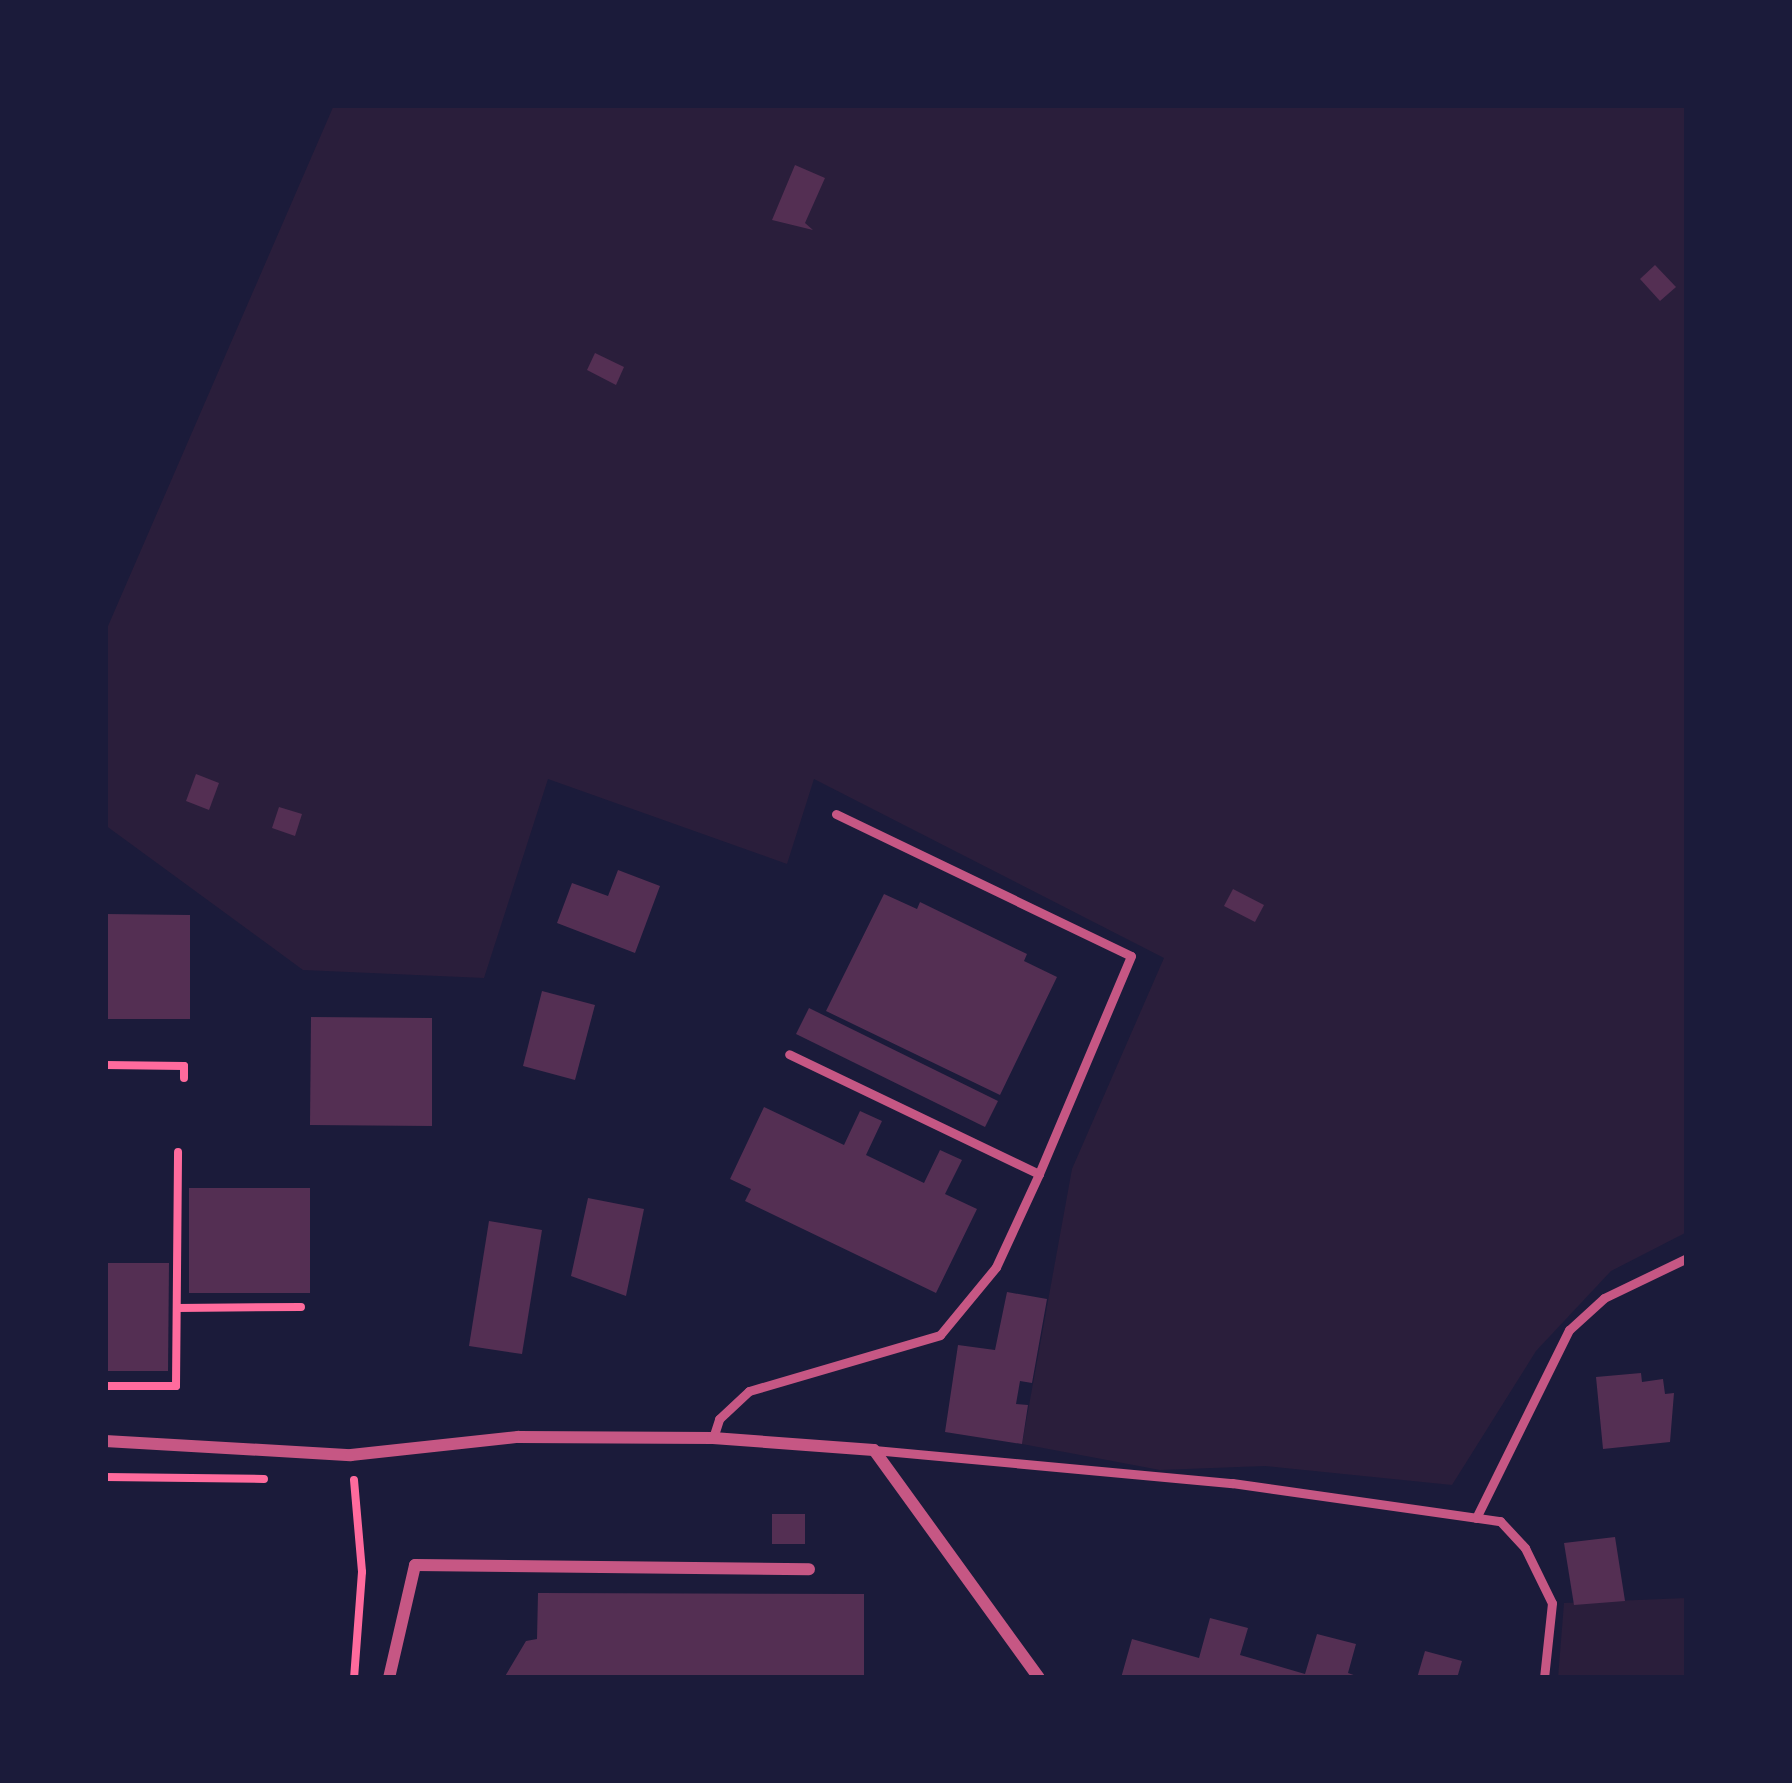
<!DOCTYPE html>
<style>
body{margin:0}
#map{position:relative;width:1792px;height:1783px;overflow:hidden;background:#1b1b3a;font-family:"PT Sans",sans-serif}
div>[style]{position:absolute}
.green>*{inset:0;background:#2a1e3b}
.building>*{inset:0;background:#542f53}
.path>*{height:8px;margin:-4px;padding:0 4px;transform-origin:4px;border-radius:4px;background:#ff6b9d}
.service>*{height:9px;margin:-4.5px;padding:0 4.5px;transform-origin:4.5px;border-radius:4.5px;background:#c65784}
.minor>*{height:12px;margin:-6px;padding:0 6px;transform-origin:6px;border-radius:6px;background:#c65784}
span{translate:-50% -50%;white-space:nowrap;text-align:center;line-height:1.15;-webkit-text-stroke:9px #1b1b3a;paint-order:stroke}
.frame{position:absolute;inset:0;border:108px solid #1b1b3a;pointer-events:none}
</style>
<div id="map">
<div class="green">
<i style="clip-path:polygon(334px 105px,1687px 105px,1687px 1232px,1611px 1271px,1536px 1351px,1452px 1485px,1265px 1466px,1160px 1470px,1022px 1444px,1072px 1169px,1164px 958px,814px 779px,787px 864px,548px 779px,484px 978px,303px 970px,105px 825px,105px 633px)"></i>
<i style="clip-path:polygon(1687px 1598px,1687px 1678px,1558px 1678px,1564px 1603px)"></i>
</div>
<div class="building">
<i style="clip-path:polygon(795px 165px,825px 178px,805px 223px,813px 230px,772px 220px)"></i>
<i style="clip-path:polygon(1655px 265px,1676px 287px,1660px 301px,1640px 279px)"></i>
<i style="clip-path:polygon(595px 353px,624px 367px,616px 385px,587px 370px)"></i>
<i style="clip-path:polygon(196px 774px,219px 783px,209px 810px,186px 801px)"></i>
<i style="clip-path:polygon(279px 807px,302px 814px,295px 836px,272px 828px)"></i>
<i style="clip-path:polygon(618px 870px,660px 886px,635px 953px,557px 923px,572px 883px,608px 896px)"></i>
<i style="clip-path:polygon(1233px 889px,1264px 905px,1255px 922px,1224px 906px)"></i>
<i style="clip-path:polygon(884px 894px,917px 909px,920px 902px,1027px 954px,1024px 961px,1057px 977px,1000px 1095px,826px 1011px)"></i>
<i style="clip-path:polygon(105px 914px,190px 915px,190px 1019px,105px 1019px)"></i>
<i style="clip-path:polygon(542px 991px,595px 1005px,575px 1080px,523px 1066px)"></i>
<i style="clip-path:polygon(809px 1008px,998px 1101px,985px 1127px,796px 1034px)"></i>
<i style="clip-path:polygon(311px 1017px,432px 1018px,432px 1126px,310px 1125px)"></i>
<i style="clip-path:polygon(764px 1107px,844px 1145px,860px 1111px,882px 1121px,866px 1155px,924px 1183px,940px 1150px,962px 1160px,945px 1194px,977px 1209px,936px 1293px,745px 1201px,751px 1189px,730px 1179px)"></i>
<i style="clip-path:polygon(189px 1188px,310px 1188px,310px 1293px,189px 1293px)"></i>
<i style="clip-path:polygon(588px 1198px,644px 1209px,626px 1296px,571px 1276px)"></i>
<i style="clip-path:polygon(489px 1221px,542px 1230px,522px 1354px,469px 1346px)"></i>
<i style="clip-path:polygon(105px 1263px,169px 1263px,168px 1371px,105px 1371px)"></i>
<i style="clip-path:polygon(1007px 1292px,1047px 1299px,1032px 1383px,1020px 1381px,1016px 1404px,1028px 1405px,1022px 1444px,945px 1432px,958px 1345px,995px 1350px)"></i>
<i style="clip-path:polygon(1641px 1373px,1642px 1382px,1663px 1379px,1665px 1394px,1674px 1393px,1670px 1442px,1603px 1449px,1596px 1377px)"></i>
<i style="clip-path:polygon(772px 1514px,805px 1514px,805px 1544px,772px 1544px)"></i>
<i style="clip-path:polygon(1615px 1537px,1625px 1601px,1574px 1605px,1564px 1543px)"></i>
<i style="clip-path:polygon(538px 1593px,864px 1594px,864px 1678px,504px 1678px,526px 1641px,537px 1639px)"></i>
<i style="clip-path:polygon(1210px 1618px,1248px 1628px,1240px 1655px,1305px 1674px,1317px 1634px,1356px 1644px,1348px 1673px,1362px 1678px,1121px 1678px,1132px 1639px,1199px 1658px)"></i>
<i style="clip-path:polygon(1425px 1651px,1462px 1661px,1457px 1678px,1417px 1678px)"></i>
</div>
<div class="path">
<i style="left:105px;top:1065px;width:79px;rotate:0.7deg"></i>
<i style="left:184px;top:1066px;width:12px;rotate:90deg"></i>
<i style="left:177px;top:1308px;width:124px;rotate:-0.5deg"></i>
<i style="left:105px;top:1386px;width:71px"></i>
<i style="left:176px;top:1386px;width:234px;rotate:-89.5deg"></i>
<i style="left:105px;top:1477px;width:159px;rotate:0.7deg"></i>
<i style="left:354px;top:1480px;width:92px;rotate:85deg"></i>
<i style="left:362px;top:1572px;width:106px;rotate:94.3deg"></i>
</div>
<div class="service">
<i style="left:836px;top:814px;width:327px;rotate:25.7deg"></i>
<i style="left:1131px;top:956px;width:237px;rotate:112.9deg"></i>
<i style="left:713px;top:1438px;width:20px;rotate:-72deg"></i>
<i style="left:719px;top:1419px;width:41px;rotate:-43deg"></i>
<i style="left:749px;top:1391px;width:199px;rotate:-16.3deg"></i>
<i style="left:940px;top:1335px;width:88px;rotate:-50.5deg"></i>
<i style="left:996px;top:1267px;width:102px;rotate:-65.2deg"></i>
<i style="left:1039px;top:1174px;width:277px;rotate:-154.4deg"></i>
<i style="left:874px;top:1450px;width:360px;rotate:5.3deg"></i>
<i style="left:1232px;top:1483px;width:271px;rotate:8.1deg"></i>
<i style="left:1500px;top:1521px;width:37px;rotate:47deg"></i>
<i style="left:1525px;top:1548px;width:61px;rotate:63.9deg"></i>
<i style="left:1552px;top:1603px;width:75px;rotate:96.1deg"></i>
<i style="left:1476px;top:1518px;width:210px;rotate:-63.7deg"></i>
<i style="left:1569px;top:1330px;width:47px;rotate:-42.4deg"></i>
<i style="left:1604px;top:1298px;width:92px;rotate:-25.7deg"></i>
</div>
<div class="minor">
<i style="left:105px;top:1441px;width:246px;rotate:3.3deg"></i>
<i style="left:351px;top:1455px;width:168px;rotate:-6.2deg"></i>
<i style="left:518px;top:1437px;width:195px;rotate:0.3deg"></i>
<i style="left:713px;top:1438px;width:161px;rotate:4.3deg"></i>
<i style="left:874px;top:1450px;width:281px;rotate:54.1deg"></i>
<i style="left:389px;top:1678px;width:116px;rotate:-77deg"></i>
<i style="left:415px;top:1565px;width:394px;rotate:0.6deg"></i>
</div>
<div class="frame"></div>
</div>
